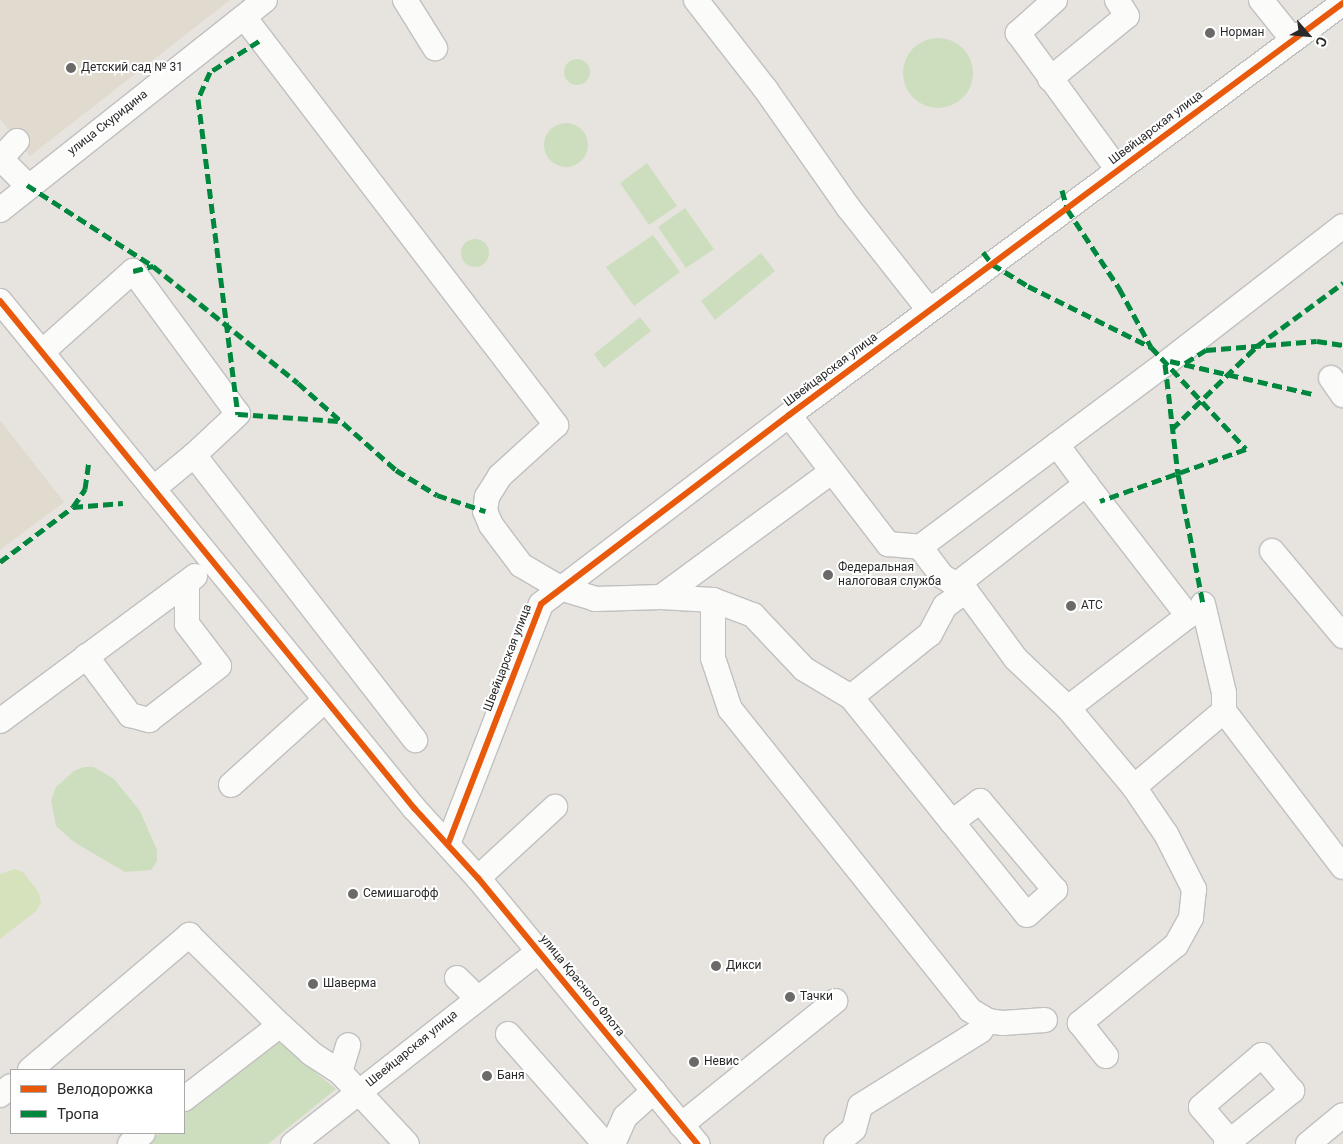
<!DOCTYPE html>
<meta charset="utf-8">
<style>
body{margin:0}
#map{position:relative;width:1343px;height:1144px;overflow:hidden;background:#e7e4e0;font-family:Roboto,sans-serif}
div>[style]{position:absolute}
.education>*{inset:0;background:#e0dacf}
.green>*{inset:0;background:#ccdebd}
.round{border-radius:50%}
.pitch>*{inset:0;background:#d5e2bb}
.roads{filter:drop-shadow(1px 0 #c1c0c0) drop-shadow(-1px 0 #c1c0c0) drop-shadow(0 1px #c1c0c0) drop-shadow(0 -1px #c1c0c0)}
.minor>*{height:24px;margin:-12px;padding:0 12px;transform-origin:12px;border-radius:12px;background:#fbfbfa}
.quiet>*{height:5px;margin-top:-2.5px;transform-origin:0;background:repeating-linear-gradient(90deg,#00873e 0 10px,transparent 0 15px)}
.cycleway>*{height:6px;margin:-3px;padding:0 3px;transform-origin:3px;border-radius:3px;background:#e8590c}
.dots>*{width:14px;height:14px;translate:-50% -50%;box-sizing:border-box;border:2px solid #fff;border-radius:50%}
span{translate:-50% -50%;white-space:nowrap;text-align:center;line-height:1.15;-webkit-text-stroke:4px #fff;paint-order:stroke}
.poi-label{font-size:12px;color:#292929}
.left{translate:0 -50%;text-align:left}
.street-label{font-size:12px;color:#292929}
.legend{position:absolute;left:10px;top:1069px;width:175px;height:65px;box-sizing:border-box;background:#fff;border:1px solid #a9a9a9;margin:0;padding:6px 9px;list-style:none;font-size:15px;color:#292929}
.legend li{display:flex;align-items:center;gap:10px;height:25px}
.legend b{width:25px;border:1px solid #a9a9a9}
.north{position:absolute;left:1283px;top:10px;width:50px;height:50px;-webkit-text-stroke:4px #fff;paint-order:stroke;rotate:117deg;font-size:14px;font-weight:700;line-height:20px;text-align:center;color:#292929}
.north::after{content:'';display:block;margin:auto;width:18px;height:22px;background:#292929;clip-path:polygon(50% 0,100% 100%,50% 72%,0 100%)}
</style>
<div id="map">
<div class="education">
<i style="clip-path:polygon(0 0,230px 0,30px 156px,0 119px)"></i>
<i style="clip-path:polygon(0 420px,64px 502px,0 550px)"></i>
</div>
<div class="green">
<i class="round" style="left:903px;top:38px;width:70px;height:70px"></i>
<i class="round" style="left:564px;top:59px;width:26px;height:26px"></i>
<i class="round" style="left:544px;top:123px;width:44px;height:44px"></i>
<i style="clip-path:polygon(647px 163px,677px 206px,649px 225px,620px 183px)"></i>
<i style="clip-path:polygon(685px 208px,714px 249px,686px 268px,658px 227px)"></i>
<i style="clip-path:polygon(653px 235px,680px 272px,634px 306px,606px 267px)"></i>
<i class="round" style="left:461px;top:239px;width:28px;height:28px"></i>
<i style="clip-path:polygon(761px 253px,775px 271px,715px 320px,701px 301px)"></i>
<i style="clip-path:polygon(640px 317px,651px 331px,604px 368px,594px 354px)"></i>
<i style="clip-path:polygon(84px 767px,94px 767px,114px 779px,140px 811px,157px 850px,157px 861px,151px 870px,125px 872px,74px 842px,56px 826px,51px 800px,56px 787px,74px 771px)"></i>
<i style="clip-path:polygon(277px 1041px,336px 1089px,268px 1144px,145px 1144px,160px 1133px,184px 1133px,184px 1114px)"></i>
</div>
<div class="pitch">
<i style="clip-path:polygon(15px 869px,23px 872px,39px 893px,41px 903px,36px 911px,0 939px,0 874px)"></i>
</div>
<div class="roads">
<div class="minor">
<i style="left:405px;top:0;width:57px;rotate:58deg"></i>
<i style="left:696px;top:0;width:114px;rotate:52.1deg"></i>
<i style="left:766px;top:90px;width:143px;rotate:55deg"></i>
<i style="left:848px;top:207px;width:131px;rotate:51.8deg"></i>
<i style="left:1055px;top:0;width:50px;rotate:138.3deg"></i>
<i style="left:1018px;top:33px;width:170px;rotate:53.9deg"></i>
<i style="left:1261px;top:0;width:51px;rotate:51.3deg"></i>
<i style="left:244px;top:17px;width:514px;rotate:52.59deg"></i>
<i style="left:556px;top:425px;width:76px;rotate:137.7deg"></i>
<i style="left:500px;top:476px;width:25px;rotate:122deg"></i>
<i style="left:487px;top:497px;width:14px;rotate:98deg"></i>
<i style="left:485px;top:511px;width:15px;rotate:67deg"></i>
<i style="left:491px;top:525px;width:50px;rotate:53.1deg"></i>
<i style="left:521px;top:565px;width:45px;rotate:30.5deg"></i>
<i style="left:560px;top:588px;width:37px;rotate:17deg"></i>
<i style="left:595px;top:599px;width:66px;rotate:-1.7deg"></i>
<i style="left:661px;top:597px;width:52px;rotate:3.3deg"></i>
<i style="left:713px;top:600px;width:43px;rotate:20.6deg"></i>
<i style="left:753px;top:615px;width:74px;rotate:46.6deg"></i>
<i style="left:804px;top:669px;width:55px;rotate:30.8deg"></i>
<i style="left:851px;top:697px;width:101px;rotate:-38.6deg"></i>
<i style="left:930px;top:634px;width:32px;rotate:-62deg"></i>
<i style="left:945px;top:606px;width:26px;rotate:-36deg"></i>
<i style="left:966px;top:591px;width:28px;rotate:-148deg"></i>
<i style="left:942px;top:576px;width:36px;rotate:-127deg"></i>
<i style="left:1050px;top:79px;width:99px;rotate:-39.3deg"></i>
<i style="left:1127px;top:16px;width:19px;rotate:-122deg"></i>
<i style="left:2px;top:157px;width:22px;rotate:-47deg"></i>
<i style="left:0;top:158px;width:38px;rotate:45deg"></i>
<i style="left:0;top:210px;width:338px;rotate:-38.4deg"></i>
<i style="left:0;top:301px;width:655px;rotate:50.77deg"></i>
<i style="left:414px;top:808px;width:95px;rotate:47.6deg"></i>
<i style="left:478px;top:878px;width:345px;rotate:50.5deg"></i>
<i style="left:42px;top:352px;width:122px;rotate:-41.7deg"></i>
<i style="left:133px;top:271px;width:177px;rotate:53.7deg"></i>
<i style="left:238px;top:414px;width:60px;rotate:137deg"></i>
<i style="left:1331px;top:378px;width:21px;rotate:55deg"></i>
<i style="left:789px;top:415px;width:163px;rotate:52.5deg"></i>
<i style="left:888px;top:544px;width:32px;rotate:5deg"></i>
<i style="left:920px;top:547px;width:306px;rotate:-36.8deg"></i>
<i style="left:1165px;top:364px;width:225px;rotate:-37.8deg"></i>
<i style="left:153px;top:489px;width:53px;rotate:-39.7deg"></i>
<i style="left:194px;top:455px;width:361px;rotate:52.2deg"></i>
<i style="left:1272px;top:551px;width:111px;rotate:50.1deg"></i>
<i style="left:956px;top:585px;width:165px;rotate:-37.8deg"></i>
<i style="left:1086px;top:484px;width:49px;rotate:-126.6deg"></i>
<i style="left:966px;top:591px;width:84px;rotate:53.7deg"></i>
<i style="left:1016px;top:659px;width:71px;rotate:43.3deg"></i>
<i style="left:1068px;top:708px;width:103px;rotate:50.1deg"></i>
<i style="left:1134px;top:787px;width:57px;rotate:55.8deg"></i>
<i style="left:1166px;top:834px;width:62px;rotate:63deg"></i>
<i style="left:1194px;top:889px;width:29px;rotate:96deg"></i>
<i style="left:1191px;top:918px;width:31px;rotate:119deg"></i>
<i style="left:1176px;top:945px;width:124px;rotate:140.9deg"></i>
<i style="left:1080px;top:1023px;width:42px;rotate:51.8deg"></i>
<i style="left:661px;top:597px;width:211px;rotate:-36.3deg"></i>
<i style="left:713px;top:600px;width:58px;rotate:90deg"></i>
<i style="left:713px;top:658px;width:54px;rotate:71.6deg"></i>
<i style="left:730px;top:709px;width:385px;rotate:51.4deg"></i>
<i style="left:970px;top:1010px;width:21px;rotate:31deg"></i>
<i style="left:988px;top:1021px;width:15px;rotate:8deg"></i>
<i style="left:1003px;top:1023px;width:42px;rotate:-4.1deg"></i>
<i style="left:1203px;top:604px;width:91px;rotate:76.7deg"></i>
<i style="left:1224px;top:693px;width:18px;rotate:90deg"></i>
<i style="left:86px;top:656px;width:74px;rotate:53.3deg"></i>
<i style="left:130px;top:715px;width:20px;rotate:15deg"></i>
<i style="left:149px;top:720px;width:88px;rotate:-37.6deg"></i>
<i style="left:219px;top:666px;width:53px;rotate:-127.3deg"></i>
<i style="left:187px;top:624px;width:41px;rotate:-90deg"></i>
<i style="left:851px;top:697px;width:161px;rotate:51.1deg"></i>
<i style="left:952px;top:822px;width:119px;rotate:51.1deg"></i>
<i style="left:1027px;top:915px;width:38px;rotate:-42deg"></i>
<i style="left:1055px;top:890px;width:116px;rotate:-130.1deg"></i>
<i style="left:980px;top:801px;width:35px;rotate:143deg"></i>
<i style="left:1068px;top:708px;width:151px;rotate:-37.5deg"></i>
<i style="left:1188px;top:616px;width:167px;rotate:-127.7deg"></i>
<i style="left:0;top:721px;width:243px;rotate:-36.6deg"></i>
<i style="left:231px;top:785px;width:127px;rotate:-42.1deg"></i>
<i style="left:1134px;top:787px;width:118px;rotate:-40.2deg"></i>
<i style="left:1224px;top:711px;width:196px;rotate:52.7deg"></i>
<i style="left:448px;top:844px;width:257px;rotate:-68.8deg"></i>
<i style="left:541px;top:604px;width:312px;rotate:-37.3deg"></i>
<i style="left:789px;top:415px;width:690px;rotate:-36.64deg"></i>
<i style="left:478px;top:878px;width:105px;rotate:-42.7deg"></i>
<i style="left:457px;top:978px;width:28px;rotate:45deg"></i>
<i style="left:508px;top:1034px;width:147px;rotate:48.6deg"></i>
<i style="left:30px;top:1070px;width:209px;rotate:-40.3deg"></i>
<i style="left:189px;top:935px;width:128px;rotate:44.7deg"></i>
<i style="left:280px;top:1025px;width:43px;rotate:42.2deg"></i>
<i style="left:312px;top:1054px;width:33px;rotate:33deg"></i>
<i style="left:340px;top:1072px;width:98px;rotate:47.1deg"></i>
<i style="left:340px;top:1072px;width:28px;rotate:-73deg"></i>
<i style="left:0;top:1095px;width:14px;rotate:-39deg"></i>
<i style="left:184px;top:1099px;width:121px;rotate:-37.6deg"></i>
<i style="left:681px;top:1125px;width:198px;rotate:-38.8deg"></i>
<i style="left:130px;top:1144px;width:17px;rotate:-40deg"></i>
<i style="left:293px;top:1144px;width:313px;rotate:-38.1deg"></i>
<i style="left:613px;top:1144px;width:30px;rotate:-66deg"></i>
<i style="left:625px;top:1117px;width:39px;rotate:-42deg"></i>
<i style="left:836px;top:1144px;width:23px;rotate:-40deg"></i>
<i style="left:854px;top:1129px;width:24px;rotate:-75deg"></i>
<i style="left:860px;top:1106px;width:142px;rotate:-32deg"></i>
<i style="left:980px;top:1031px;width:13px;rotate:-51deg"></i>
<i style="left:1226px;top:1144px;width:5px;rotate:-37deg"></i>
<i style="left:1230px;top:1141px;width:80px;rotate:-38.9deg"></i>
<i style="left:1292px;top:1091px;width:47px;rotate:-129.8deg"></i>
<i style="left:1262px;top:1055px;width:80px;rotate:139.6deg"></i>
<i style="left:1201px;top:1107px;width:45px;rotate:49.5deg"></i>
<i style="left:1308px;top:1144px;width:45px;rotate:-39.6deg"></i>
</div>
</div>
<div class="quiet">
<i style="left:259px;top:41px;width:58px;rotate:147.7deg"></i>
<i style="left:210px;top:72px;width:30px;rotate:114deg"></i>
<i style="left:198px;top:99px;width:318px;rotate:82.8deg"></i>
<i style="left:238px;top:414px;width:101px;rotate:4deg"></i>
<i style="left:27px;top:185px;width:150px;rotate:32.7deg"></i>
<i style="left:1062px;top:190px;width:20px;rotate:75deg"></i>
<i style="left:1067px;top:209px;width:95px;rotate:56.6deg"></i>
<i style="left:1119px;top:288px;width:67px;rotate:61.5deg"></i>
<i style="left:1151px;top:347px;width:139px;rotate:47deg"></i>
<i style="left:1246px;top:449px;width:155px;rotate:160.4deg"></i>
<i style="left:983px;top:252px;width:15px;rotate:53deg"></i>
<i style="left:992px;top:264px;width:42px;rotate:31.4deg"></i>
<i style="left:1028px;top:286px;width:137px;rotate:26.4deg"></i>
<i style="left:133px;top:271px;width:21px;rotate:-14deg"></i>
<i style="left:153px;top:266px;width:186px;rotate:38.9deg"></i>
<i style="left:298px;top:383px;width:131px;rotate:41.6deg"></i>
<i style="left:396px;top:470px;width:48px;rotate:31.4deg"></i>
<i style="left:437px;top:495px;width:51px;rotate:18.4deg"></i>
<i style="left:1170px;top:361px;width:147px;rotate:13deg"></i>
<i style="left:1185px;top:363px;width:25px;rotate:-32deg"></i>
<i style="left:1206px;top:350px;width:111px;rotate:-4.6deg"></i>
<i style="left:1317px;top:341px;width:26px;rotate:9deg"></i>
<i style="left:1165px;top:364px;width:111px;rotate:83.3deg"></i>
<i style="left:1178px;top:474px;width:132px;rotate:79.1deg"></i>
<i style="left:1172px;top:429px;width:119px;rotate:-44.3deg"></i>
<i style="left:1257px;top:346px;width:107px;rotate:-36.2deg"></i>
<i style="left:73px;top:507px;width:22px;rotate:-56deg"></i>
<i style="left:85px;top:489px;width:27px;rotate:-82deg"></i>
<i style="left:0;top:562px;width:91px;rotate:-37deg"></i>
<i style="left:73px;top:507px;width:50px;rotate:-4.6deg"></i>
</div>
<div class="cycleway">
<i style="left:0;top:301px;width:655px;rotate:50.77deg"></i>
<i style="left:414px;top:808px;width:95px;rotate:47.6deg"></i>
<i style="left:478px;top:878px;width:345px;rotate:50.5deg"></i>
<i style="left:448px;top:844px;width:257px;rotate:-68.8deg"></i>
<i style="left:541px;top:604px;width:312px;rotate:-37.3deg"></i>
<i style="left:789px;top:415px;width:690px;rotate:-36.64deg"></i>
</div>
<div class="dots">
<i style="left:1210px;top:33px;background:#6c6a69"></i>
<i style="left:71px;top:68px;background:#6c6a69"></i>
<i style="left:828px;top:575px;background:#6c6a69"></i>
<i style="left:1071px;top:606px;background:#6c6a69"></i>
<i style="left:353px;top:894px;background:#6c6a69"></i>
<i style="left:716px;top:966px;background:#6c6a69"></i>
<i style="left:313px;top:984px;background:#6c6a69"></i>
<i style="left:790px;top:997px;background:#6c6a69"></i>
<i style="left:694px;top:1062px;background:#6c6a69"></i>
<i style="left:487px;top:1076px;background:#6c6a69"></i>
</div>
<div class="poi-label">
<span class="left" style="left:1220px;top:33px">Норман</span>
<span class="left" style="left:81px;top:68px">Детский сад № 31</span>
<span class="left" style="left:838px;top:575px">Федеральная<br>налоговая служба</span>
<span class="left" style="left:1081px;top:606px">АТС</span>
<span class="left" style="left:363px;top:894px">Семишагофф</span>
<span class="left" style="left:726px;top:966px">Дикси</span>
<span class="left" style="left:323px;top:984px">Шаверма</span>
<span class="left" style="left:800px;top:997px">Тачки</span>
<span class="left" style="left:704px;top:1062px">Невис</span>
<span class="left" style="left:497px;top:1076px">Баня</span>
</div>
<div class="street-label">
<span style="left:108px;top:123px;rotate:-38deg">улица Скуридина</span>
<span style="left:1156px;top:128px;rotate:-37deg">Швейцарская улица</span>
<span style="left:831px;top:370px;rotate:-37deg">Швейцарская улица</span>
<span style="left:508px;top:658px;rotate:-69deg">Швейцарская улица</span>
<span style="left:582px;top:986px;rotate:51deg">улица Красного Флота</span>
<span style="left:412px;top:1049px;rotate:-39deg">Швейцарская улица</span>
</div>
<ul class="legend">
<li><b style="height:6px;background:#e8590c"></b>Велодорожка</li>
<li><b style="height:6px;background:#00873e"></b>Тропа</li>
</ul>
<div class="north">С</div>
</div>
